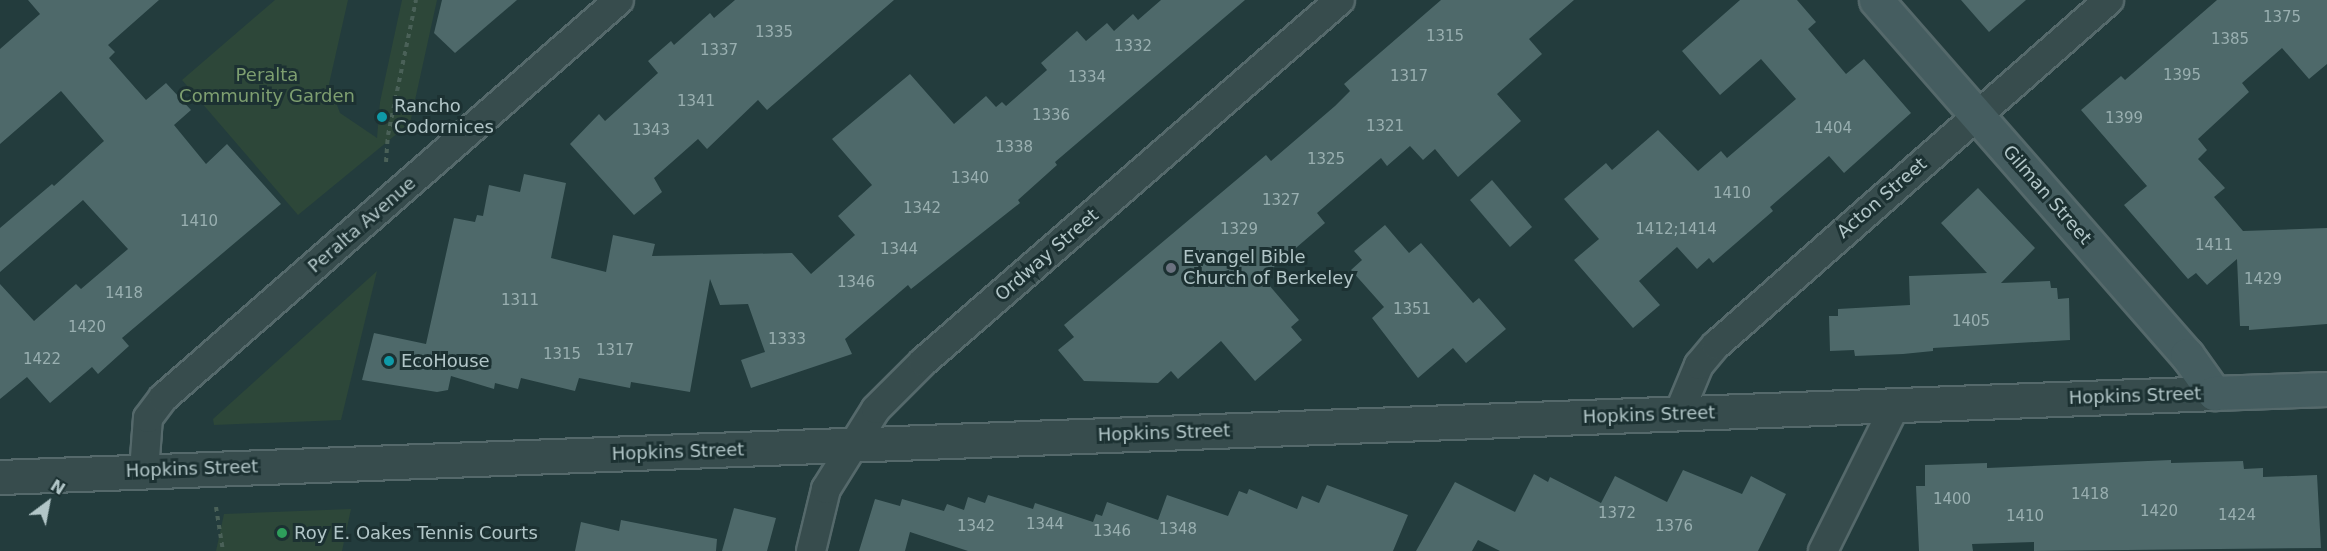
<!DOCTYPE html>
<style>
body{margin:0}
#map{position:relative;width:2327px;height:551px;overflow:hidden;background:#233c3d;font-family:"DejaVu Sans",sans-serif}
div>[style]{position:absolute}
.green>*{inset:0;background:#2d4739}
.building>*{inset:0;background:#4e696a}
.path>*{height:4px;margin-top:-2px;transform-origin:0;background:repeating-linear-gradient(90deg,#4a6158 0 4.5px,transparent 0 9px)}
.roads{filter:drop-shadow(2px 0 #55696b) drop-shadow(-2px 0 #55696b) drop-shadow(0 2px #55696b) drop-shadow(0 -2px #55696b)}
.minor>*{height:28px;margin:-14px;padding:0 14px;transform-origin:14px;border-radius:14px;background:#374c4d}
.tertiary>*{height:33px;margin:-16.5px;padding:0 16.5px;transform-origin:16.5px;border-radius:16.5px;background:#374c4d}
.secondary>*{height:33px;margin:-16.5px;padding:0 16.5px;transform-origin:16.5px;border-radius:16.5px;background:#455d60}
.dots>*{width:16px;height:16px;translate:-50% -50%;box-sizing:border-box;border:3px solid #1c3132;border-radius:50%}
span{translate:-50% -50%;white-space:nowrap;text-align:center;line-height:1.15;-webkit-text-stroke:6px #1c3132;paint-order:stroke}
.number-label{font-size:15px;color:#99afb0}
.number-label span{-webkit-text-stroke-width:0}
.park-label{font-size:18px;color:#7e9f70}
.poi-label{font-size:18px;color:#b2c6c8}
.left{translate:0 -50%;text-align:left}
.street-label{font-size:18px;color:#b2c6c8}
.north{position:absolute;left:18px;top:473px;width:60px;height:60px;-webkit-text-stroke:4px #1c3132;paint-order:stroke;rotate:32deg;font-size:16px;font-weight:700;line-height:24px;text-align:center;color:#b2c6c8}
.north::after{content:'';display:block;margin:auto;width:21px;height:27px;background:#b2c6c8;clip-path:polygon(50% 0,100% 100%,50% 72%,0 100%)}
</style>
<div id="map">
<div class="green">
<i style="clip-path:polygon(275px 0,348px 0,329px 84px,340px 113px,377px 138px,380px 102px,402px 0,437px 0,410px 123px,298px 215px,182px 80px)"></i>
<i style="clip-path:polygon(377px 271px,341px 420px,214px 425px,213px 419px)"></i>
<i style="clip-path:polygon(351px 509px,342px 551px,216px 551px,224px 514px)"></i>
</div>
<div class="building">
<i style="clip-path:polygon(28px 0,159px 0,108px 45px,115px 52px,109px 58px,146px 100px,166px 83px,191px 110px,174px 125px,206px 164px,227px 144px,281px 204px,122px 338px,129px 346px,98px 374px,92px 367px,50px 403px,27px 377px,0 399px,0 284px,34px 321px,76px 284px,81px 289px,128px 249px,83px 200px,0 272px,0 228px,52px 184px,54px 186px,104px 141px,61px 91px,0 144px,0 49px,40px 14px)"></i>
<i style="clip-path:polygon(442px 0,517px 0,455px 53px,434px 33px)"></i>
<i style="clip-path:polygon(735px 0,894px 0,767px 110px,758px 100px,707px 149px,698px 139px,654px 178px,662px 192px,634px 215px,570px 144px,599px 114px,605px 121px,658px 73px,648px 61px,671px 41px,674px 45px,710px 13px,714px 18px)"></i>
<i style="clip-path:polygon(1161px 0,1245px 0,1055px 162px,1057px 165px,1018px 200px,1020px 203px,911px 289px,908px 285px,845px 339px,852px 354px,751px 388px,741px 360px,765px 352px,748px 304px,720px 305px,710px 279px,690px 392px,631px 382px,630px 388px,579px 378px,575px 391px,521px 378px,518px 389px,495px 383px,494px 389px,451px 376px,448px 390px,437px 392px,362px 380px,374px 333px,426px 344px,454px 218px,475px 222px,477px 215px,483px 216px,489px 185px,520px 192px,524px 174px,566px 183px,551px 258px,606px 272px,613px 235px,655px 244px,652px 256px,792px 253px,811px 274px,855px 235px,838px 216px,872px 185px,832px 139px,910px 74px,954px 124px,986px 96px,996px 107px,1002px 102px,1006px 106px,1047px 70px,1041px 63px,1077px 31px,1086px 41px,1107px 23px,1114px 31px,1133px 14px,1138px 20px)"></i>
<i style="clip-path:polygon(1441px 0,1574px 0,1529px 39px,1542px 54px,1497px 94px,1521px 121px,1458px 177px,1435px 149px,1423px 160px,1410px 146px,1387px 166px,1381px 158px,1317px 213px,1325px 223px,1262px 277px,1299px 320px,1291px 327px,1302px 340px,1255px 381px,1221px 341px,1178px 379px,1171px 371px,1158px 383px,1084px 381px,1058px 350px,1074px 337px,1064px 325px,1266px 155px,1271px 161px,1335px 106px,1350px 91px,1344px 84px)"></i>
<i style="clip-path:polygon(1740px 0,1797px 0,1816px 22px,1808px 29px,1846px 74px,1864px 59px,1911px 113px,1844px 173px,1829px 156px,1770px 207px,1773px 211px,1713px 263px,1709px 258px,1697px 269px,1677px 247px,1639px 281px,1660px 305px,1633px 328px,1574px 260px,1599px 239px,1564px 199px,1606px 163px,1612px 170px,1658px 130px,1698px 171px,1721px 151px,1727px 158px,1796px 99px,1761px 59px,1720px 95px,1682px 51px)"></i>
<i style="clip-path:polygon(1961px 0,2026px 0,1989px 32px)"></i>
<i style="clip-path:polygon(2217px 0,2327px 0,2327px 64px,2309px 79px,2282px 48px,2242px 83px,2249px 92px,2198px 139px,2207px 150px,2198px 159px,2225px 188px,2214px 197px,2243px 231px,2327px 228px,2327px 324px,2249px 330px,2249px 326px,2240px 326px,2237px 259px,2207px 285px,2196px 273px,2188px 279px,2124px 205px,2147px 186px,2081px 110px,2121px 76px,2125px 80px)"></i>
<i style="clip-path:polygon(1492px 180px,1532px 227px,1510px 247px,1470px 200px)"></i>
<i style="clip-path:polygon(1978px 188px,2035px 248px,2001px 283px,2050px 281px,2051px 288px,2057px 288px,2058px 299px,2069px 298px,2070px 340px,1933px 348px,1933px 351px,1903px 354px,1855px 356px,1854px 350px,1830px 351px,1829px 316px,1838px 316px,1838px 309px,1910px 305px,1909px 276px,1987px 273px,1941px 223px)"></i>
<i style="clip-path:polygon(1385px 225px,1409px 253px,1421px 243px,1473px 303px,1479px 298px,1506px 329px,1466px 363px,1453px 348px,1418px 378px,1372px 318px,1384px 307px,1351px 270px,1362px 260px,1354px 251px)"></i>
<i style="clip-path:polygon(2171px 460px,2171px 463px,2243px 461px,2244px 469px,2263px 468px,2263px 477px,2317px 475px,2321px 548px,2034px 551px,2034px 542px,1972px 544px,1973px 551px,1919px 551px,1916px 486px,1925px 486px,1925px 465px,1987px 463px,1987px 468px)"></i>
<i style="clip-path:polygon(1683px 470px,1742px 494px,1751px 476px,1786px 494px,1758px 551px,1500px 551px,1478px 540px,1472px 551px,1416px 551px,1455px 482px,1515px 512px,1534px 474px,1548px 482px,1550px 477px,1601px 503px,1615px 476px,1667px 502px)"></i>
<i style="clip-path:polygon(1327px 485px,1408px 515px,1393px 551px,968px 551px,910px 532px,905px 551px,859px 551px,875px 499px,900px 506px,902px 499px,944px 511px,947px 504px,964px 510px,968px 497px,985px 503px,988px 495px,1033px 509px,1035px 503px,1093px 522px,1096px 514px,1102px 516px,1107px 502px,1158px 520px,1167px 495px,1228px 516px,1239px 491px,1247px 494px,1249px 489px,1297px 509px,1302px 496px,1319px 503px)"></i>
<i style="clip-path:polygon(734px 508px,776px 518px,767px 551px,722px 551px)"></i>
<i style="clip-path:polygon(621px 520px,717px 539px,716px 551px,575px 551px,581px 522px,619px 531px)"></i>
</div>
<div class="path">
<i style="left:386px;top:162px;width:27px;rotate:-86deg"></i>
<i style="left:388px;top:135px;width:138px;rotate:-78.3deg"></i>
<i style="left:216px;top:507px;width:45px;rotate:81deg"></i>
</div>
<div class="roads">
<div class="minor">
<i style="left:1679px;top:413px;width:52px;rotate:-67.4deg"></i>
<i style="left:1699px;top:365px;width:26px;rotate:-50deg"></i>
<i style="left:1716px;top:345px;width:523px;rotate:-41.28deg"></i>
<i style="left:144px;top:471px;width:53px;rotate:-85.7deg"></i>
<i style="left:148px;top:418px;width:25px;rotate:-53deg"></i>
<i style="left:163px;top:398px;width:605px;rotate:-41.11deg"></i>
<i style="left:811px;top:551px;width:64px;rotate:-76.4deg"></i>
<i style="left:826px;top:489px;width:94px;rotate:-58deg"></i>
<i style="left:876px;top:409px;width:66px;rotate:-45deg"></i>
<i style="left:923px;top:362px;width:552px;rotate:-40.96deg"></i>
<i style="left:1823px;top:551px;width:162px;rotate:-63.6deg"></i>
</div>
<div class="tertiary">
<i style="left:0;top:477px;width:2216px;rotate:-2.17deg"></i>
</div>
<div class="secondary">
<i style="left:1876px;top:0;width:472px;rotate:48.8deg"></i>
<i style="left:2187px;top:355px;width:47px;rotate:54.6deg"></i>
<i style="left:2214px;top:393px;width:113px;rotate:-2deg"></i>
</div>
</div>
<div class="dots">
<i style="left:382px;top:117px;background:#0f9aa8"></i>
<i style="left:1171px;top:268px;background:#6b7280"></i>
<i style="left:389px;top:361px;background:#0f9aa8"></i>
<i style="left:282px;top:533px;background:#2e9e5b"></i>
</div>
<div class="number-label">
<span style="left:2282px;top:18px">1375</span>
<span style="left:774px;top:33px">1335</span>
<span style="left:1445px;top:37px">1315</span>
<span style="left:2230px;top:40px">1385</span>
<span style="left:1133px;top:47px">1332</span>
<span style="left:719px;top:51px">1337</span>
<span style="left:2182px;top:76px">1395</span>
<span style="left:1409px;top:77px">1317</span>
<span style="left:1087px;top:78px">1334</span>
<span style="left:696px;top:102px">1341</span>
<span style="left:1051px;top:116px">1336</span>
<span style="left:2124px;top:119px">1399</span>
<span style="left:1385px;top:127px">1321</span>
<span style="left:1833px;top:129px">1404</span>
<span style="left:651px;top:131px">1343</span>
<span style="left:1014px;top:148px">1338</span>
<span style="left:1326px;top:160px">1325</span>
<span style="left:970px;top:179px">1340</span>
<span style="left:1732px;top:194px">1410</span>
<span style="left:1281px;top:201px">1327</span>
<span style="left:922px;top:209px">1342</span>
<span style="left:199px;top:222px">1410</span>
<span style="left:1239px;top:230px">1329</span>
<span style="left:1676px;top:230px">1412;1414</span>
<span style="left:2214px;top:246px">1411</span>
<span style="left:899px;top:250px">1344</span>
<span style="left:2263px;top:280px">1429</span>
<span style="left:856px;top:283px">1346</span>
<span style="left:124px;top:294px">1418</span>
<span style="left:520px;top:301px">1311</span>
<span style="left:1412px;top:310px">1351</span>
<span style="left:1971px;top:322px">1405</span>
<span style="left:87px;top:328px">1420</span>
<span style="left:787px;top:340px">1333</span>
<span style="left:615px;top:351px">1317</span>
<span style="left:562px;top:355px">1315</span>
<span style="left:42px;top:360px">1422</span>
<span style="left:2090px;top:495px">1418</span>
<span style="left:1952px;top:500px">1400</span>
<span style="left:2159px;top:512px">1420</span>
<span style="left:1617px;top:514px">1372</span>
<span style="left:2237px;top:516px">1424</span>
<span style="left:2025px;top:517px">1410</span>
<span style="left:1045px;top:525px">1344</span>
<span style="left:976px;top:527px">1342</span>
<span style="left:1674px;top:527px">1376</span>
<span style="left:1178px;top:530px">1348</span>
<span style="left:1112px;top:532px">1346</span>
</div>
<div class="park-label">
<span style="left:267px;top:86px">Peralta<br>Community Garden</span>
</div>
<div class="poi-label">
<span class="left" style="left:394px;top:117px">Rancho<br>Codornices</span>
<span class="left" style="left:1183px;top:268px">Evangel Bible<br>Church of Berkeley</span>
<span class="left" style="left:401px;top:361px">EcoHouse</span>
<span class="left" style="left:294px;top:533px">Roy E. Oakes Tennis Courts</span>
</div>
<div class="street-label">
<span style="left:2047px;top:195px;rotate:49deg">Gilman Street</span>
<span style="left:1882px;top:198px;rotate:-41deg">Acton Street</span>
<span style="left:362px;top:225px;rotate:-41deg">Peralta Avenue</span>
<span style="left:1047px;top:255px;rotate:-41deg">Ordway Street</span>
<span style="left:2135px;top:396px;rotate:-2deg">Hopkins Street</span>
<span style="left:1649px;top:415px;rotate:-2deg">Hopkins Street</span>
<span style="left:1164px;top:433px;rotate:-2deg">Hopkins Street</span>
<span style="left:678px;top:452px;rotate:-2deg">Hopkins Street</span>
<span style="left:192px;top:469px;rotate:-2deg">Hopkins Street</span>
</div>
<div class="north">N</div>
</div>
